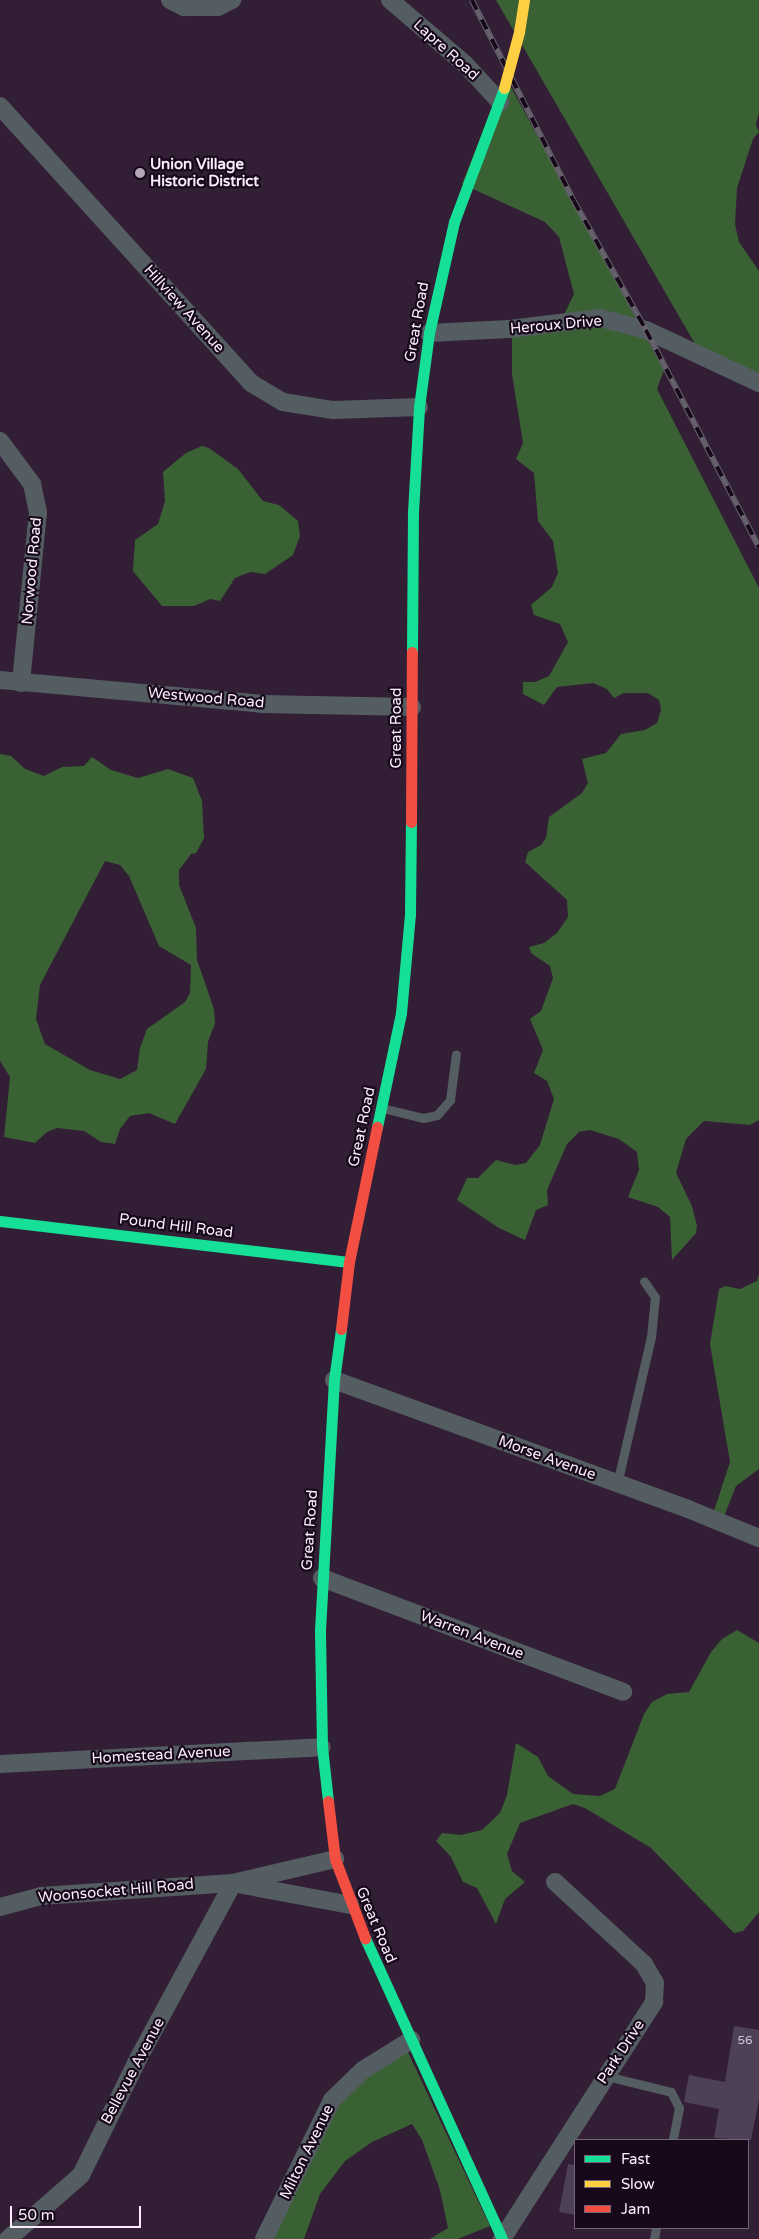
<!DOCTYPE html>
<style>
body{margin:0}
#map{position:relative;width:759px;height:2239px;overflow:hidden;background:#321e35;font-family:"Varela Round",sans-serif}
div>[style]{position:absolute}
.forest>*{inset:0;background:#3a6134}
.building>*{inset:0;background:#4e4056}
.lane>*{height:9px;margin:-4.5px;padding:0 4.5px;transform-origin:4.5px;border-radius:4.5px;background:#545d61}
.street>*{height:18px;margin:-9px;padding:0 9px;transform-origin:9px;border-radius:9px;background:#545d61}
.fast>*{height:11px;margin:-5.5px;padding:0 5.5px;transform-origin:5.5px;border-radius:5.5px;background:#16e098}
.slow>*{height:11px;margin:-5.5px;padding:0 5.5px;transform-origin:5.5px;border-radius:5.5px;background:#ffcf43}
.jam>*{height:11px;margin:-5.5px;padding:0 5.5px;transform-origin:5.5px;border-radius:5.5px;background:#f24e42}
.rail>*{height:5.5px;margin-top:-2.75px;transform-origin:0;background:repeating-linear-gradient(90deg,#17081a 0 11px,#65626c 0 22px);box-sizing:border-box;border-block:1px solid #65626c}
.slow-bridge>*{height:11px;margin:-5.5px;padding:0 5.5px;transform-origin:5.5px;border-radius:5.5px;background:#ffcf43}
.dots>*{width:14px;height:14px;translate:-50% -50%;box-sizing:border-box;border:2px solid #17081a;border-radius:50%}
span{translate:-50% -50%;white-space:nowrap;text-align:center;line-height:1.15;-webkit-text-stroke:4.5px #17081a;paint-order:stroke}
.number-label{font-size:12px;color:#d0c2d4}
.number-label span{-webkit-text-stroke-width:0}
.street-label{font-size:15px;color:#fbedfe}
.poi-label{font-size:15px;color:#fbedfe;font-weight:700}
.left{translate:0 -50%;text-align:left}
.legend{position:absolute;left:574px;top:2139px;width:175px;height:90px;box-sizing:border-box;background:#17081a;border:1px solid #726475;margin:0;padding:6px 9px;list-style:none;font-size:15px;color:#fbedfe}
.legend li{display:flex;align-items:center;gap:10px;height:25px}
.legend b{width:25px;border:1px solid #726475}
.scale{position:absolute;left:10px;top:2206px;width:131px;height:22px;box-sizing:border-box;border:2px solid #fbedfe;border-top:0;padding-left:6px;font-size:15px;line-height:18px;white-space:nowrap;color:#fbedfe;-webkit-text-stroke:4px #17081a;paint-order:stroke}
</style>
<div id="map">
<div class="forest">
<i style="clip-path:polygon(496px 0,759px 0,759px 112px,756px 125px,759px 132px,753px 139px,737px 188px,735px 224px,739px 242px,759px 271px,759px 375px,698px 349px)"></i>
<i style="clip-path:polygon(505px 76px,664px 370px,657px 389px,759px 588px,759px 1120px,750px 1125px,704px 1121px,686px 1139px,676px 1173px,692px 1206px,697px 1226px,696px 1233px,672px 1260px,670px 1217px,658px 1207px,628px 1197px,639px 1170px,637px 1152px,619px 1139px,590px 1130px,579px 1132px,567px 1144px,547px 1190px,548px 1205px,536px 1210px,525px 1240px,499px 1228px,457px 1200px,467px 1178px,478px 1178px,496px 1160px,515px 1165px,526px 1163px,540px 1145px,554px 1099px,547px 1081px,534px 1073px,543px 1050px,530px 1019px,541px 1011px,553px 978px,550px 966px,531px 953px,529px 947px,544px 943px,557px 933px,568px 917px,567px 900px,525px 862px,528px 852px,541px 845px,546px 838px,549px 817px,582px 793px,588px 783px,582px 759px,606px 753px,621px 734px,645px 730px,657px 723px,661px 710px,659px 700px,648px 693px,624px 693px,614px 698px,607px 689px,593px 683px,557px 687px,544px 705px,523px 694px,523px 682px,535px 682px,549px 676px,568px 642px,560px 624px,534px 615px,531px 605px,552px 587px,558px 573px,553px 541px,538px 521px,534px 473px,516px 459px,523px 443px,512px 374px,512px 336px,559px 325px,574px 294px,559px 237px,545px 222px,462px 184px)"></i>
<i style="clip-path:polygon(202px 446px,209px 448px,238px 469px,263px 501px,279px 505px,298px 521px,300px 536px,293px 555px,265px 574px,250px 572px,235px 578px,220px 601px,210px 599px,194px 606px,162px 606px,133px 571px,135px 540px,158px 524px,165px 501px,163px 472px,186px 453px)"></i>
<i style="clip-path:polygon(evenodd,0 754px,11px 756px,25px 769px,44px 776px,62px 767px,84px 766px,92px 757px,111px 770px,138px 778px,168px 769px,193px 778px,202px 801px,204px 838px,196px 853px,191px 854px,179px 870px,179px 885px,196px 928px,197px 960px,214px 1009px,215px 1023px,208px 1042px,206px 1069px,175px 1124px,149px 1113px,130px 1116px,120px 1129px,115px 1144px,101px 1142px,84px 1131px,57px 1128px,47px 1132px,35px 1143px,4px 1137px,10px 1077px,0 1061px,0 754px,105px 861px,120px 865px,129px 876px,159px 946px,191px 965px,190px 993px,185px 1002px,147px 1029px,140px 1048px,137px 1070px,120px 1079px,90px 1070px,45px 1044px,36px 1019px,40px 985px,105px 861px)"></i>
<i style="clip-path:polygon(759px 1274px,759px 1469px,736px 1486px,721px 1524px,711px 1520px,730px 1462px,710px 1344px,719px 1289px,725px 1286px,740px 1289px,757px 1281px)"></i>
<i style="clip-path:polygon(737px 1630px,759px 1643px,759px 1912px,743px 1931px,734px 1933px,651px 1848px,585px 1808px,573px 1804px,520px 1823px,507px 1854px,512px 1871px,525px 1882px,505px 1899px,496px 1924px,477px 1888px,463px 1882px,451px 1857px,436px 1841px,442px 1833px,461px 1835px,482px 1830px,500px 1813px,507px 1795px,516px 1743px,538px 1757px,548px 1776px,573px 1794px,600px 1796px,615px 1789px,644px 1714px,652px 1702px,667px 1694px,689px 1692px,711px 1652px,722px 1639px)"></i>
<i style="clip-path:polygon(405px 2046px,490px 2226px,458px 2239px,430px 2239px,448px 2228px,440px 2190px,422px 2140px,412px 2124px,372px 2142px,345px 2161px,320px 2194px,304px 2239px,264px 2239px,335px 2095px)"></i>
</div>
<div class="building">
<i style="clip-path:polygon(734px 2026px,759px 2030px,759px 2099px,751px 2140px,714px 2138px,719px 2109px,684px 2102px,689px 2075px,725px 2082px)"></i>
<i style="clip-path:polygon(568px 2164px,575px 2165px,575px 2215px,559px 2212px)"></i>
</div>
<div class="lane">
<i style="left:382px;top:1108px;width:42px;rotate:13.7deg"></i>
<i style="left:423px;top:1118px;width:14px;rotate:-12deg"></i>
<i style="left:437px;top:1115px;width:20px;rotate:-49deg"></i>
<i style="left:450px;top:1100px;width:46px;rotate:-82.6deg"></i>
<i style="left:617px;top:1484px;width:151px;rotate:-77deg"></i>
<i style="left:651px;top:1337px;width:40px;rotate:-84.3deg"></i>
<i style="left:655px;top:1297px;width:19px;rotate:-125deg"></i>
<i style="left:606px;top:2076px;width:67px;rotate:13.8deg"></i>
<i style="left:671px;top:2092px;width:18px;rotate:63deg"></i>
<i style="left:679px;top:2108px;width:33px;rotate:101deg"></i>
<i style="left:654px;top:2239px;width:11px;rotate:-80deg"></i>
</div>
<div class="street">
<i style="left:170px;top:0;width:16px;rotate:27deg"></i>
<i style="left:184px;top:7px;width:34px"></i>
<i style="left:218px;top:7px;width:16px;rotate:-27deg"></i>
<i style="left:390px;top:0;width:99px;rotate:40.5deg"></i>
<i style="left:465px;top:64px;width:52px;rotate:47.4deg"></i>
<i style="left:0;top:106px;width:374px;rotate:47.8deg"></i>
<i style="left:251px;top:383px;width:37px;rotate:31deg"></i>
<i style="left:283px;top:402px;width:51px;rotate:9.1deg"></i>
<i style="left:333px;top:410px;width:86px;rotate:-2deg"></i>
<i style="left:429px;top:333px;width:81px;rotate:-2.8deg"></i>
<i style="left:510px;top:329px;width:91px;rotate:-7deg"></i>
<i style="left:600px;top:318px;width:48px;rotate:14.6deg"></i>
<i style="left:646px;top:330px;width:125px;rotate:25.1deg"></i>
<i style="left:0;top:441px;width:54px;rotate:53.3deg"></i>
<i style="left:32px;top:484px;width:29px;rotate:78deg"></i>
<i style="left:38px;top:512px;width:172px;rotate:95.7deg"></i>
<i style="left:0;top:680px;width:264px;rotate:5.2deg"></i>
<i style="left:263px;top:704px;width:149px;rotate:1.2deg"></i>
<i style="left:334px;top:1380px;width:377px;rotate:20deg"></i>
<i style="left:688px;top:1509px;width:77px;rotate:22.2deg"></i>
<i style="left:322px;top:1578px;width:322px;rotate:20.7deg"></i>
<i style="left:0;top:1764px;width:322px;rotate:-3deg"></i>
<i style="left:238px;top:1884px;width:114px;rotate:10.6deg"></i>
<i style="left:0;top:1907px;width:42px;rotate:-15deg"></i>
<i style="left:41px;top:1896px;width:192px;rotate:-3.9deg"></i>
<i style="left:233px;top:1883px;width:105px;rotate:-13.2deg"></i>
<i style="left:8px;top:2239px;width:97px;rotate:-41.2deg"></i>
<i style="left:81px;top:2175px;width:129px;rotate:-63.8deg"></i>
<i style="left:138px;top:2059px;width:200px;rotate:-61.6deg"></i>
<i style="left:264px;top:2239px;width:155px;rotate:-63.9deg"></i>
<i style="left:332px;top:2100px;width:43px;rotate:-44.1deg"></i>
<i style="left:363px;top:2070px;width:57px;rotate:-32deg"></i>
<i style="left:502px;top:2239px;width:282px;rotate:-57.3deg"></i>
<i style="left:654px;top:2002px;width:19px;rotate:-87deg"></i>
<i style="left:655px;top:1983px;width:22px;rotate:-120deg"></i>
<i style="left:644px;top:1964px;width:121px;rotate:-137.3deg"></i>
</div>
<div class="fast">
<i style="left:412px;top:652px;width:140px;rotate:-89.6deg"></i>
<i style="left:413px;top:512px;width:105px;rotate:-86.7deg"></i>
<i style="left:419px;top:407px;width:75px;rotate:-82.3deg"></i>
<i style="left:429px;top:333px;width:114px;rotate:-77.3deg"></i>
<i style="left:454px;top:222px;width:143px;rotate:-69.5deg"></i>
<i style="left:377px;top:1127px;width:116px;rotate:-78.1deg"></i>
<i style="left:401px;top:1013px;width:99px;rotate:-84.8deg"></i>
<i style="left:410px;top:914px;width:92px;rotate:-89.4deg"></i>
<i style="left:0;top:1221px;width:351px;rotate:6.7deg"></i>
<i style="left:328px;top:1801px;width:54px;rotate:-96.3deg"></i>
<i style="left:322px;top:1747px;width:117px;rotate:-91deg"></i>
<i style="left:320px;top:1630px;width:250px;rotate:-86.8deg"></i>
<i style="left:334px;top:1380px;width:51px;rotate:-82.2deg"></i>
<i style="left:365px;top:1938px;width:331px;rotate:65.5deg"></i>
</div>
<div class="slow">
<i style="left:519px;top:32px;width:32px;rotate:-81deg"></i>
</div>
<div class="jam">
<i style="left:411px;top:822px;width:170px;rotate:-89.7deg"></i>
<i style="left:341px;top:1329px;width:67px;rotate:-83.2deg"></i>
<i style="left:349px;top:1262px;width:138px;rotate:-78.3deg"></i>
<i style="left:328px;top:1801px;width:58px;rotate:83.1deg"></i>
<i style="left:335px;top:1859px;width:85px;rotate:69.2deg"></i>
</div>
<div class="rail">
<i style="left:472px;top:0;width:225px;rotate:63.1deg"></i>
<i style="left:574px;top:201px;width:148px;rotate:60.8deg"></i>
<i style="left:646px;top:330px;width:245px;rotate:62.5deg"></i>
</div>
<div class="slow-bridge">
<i style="left:504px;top:88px;width:58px;rotate:-75deg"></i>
</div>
<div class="dots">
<i style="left:140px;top:173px;background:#b5a5b8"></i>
</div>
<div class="number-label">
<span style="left:745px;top:2041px">56</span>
</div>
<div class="street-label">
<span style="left:446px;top:50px;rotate:42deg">Lapre Road</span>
<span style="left:184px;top:309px;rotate:48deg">Hillview Avenue</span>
<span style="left:417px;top:322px;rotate:-80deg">Great Road</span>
<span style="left:556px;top:325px;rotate:-5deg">Heroux Drive</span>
<span style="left:32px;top:571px;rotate:-85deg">Norwood Road</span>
<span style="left:206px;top:698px;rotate:5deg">Westwood Road</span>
<span style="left:397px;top:728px;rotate:-90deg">Great Road</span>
<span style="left:362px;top:1127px;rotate:-78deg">Great Road</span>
<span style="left:176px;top:1226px;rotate:7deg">Pound Hill Road</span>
<span style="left:547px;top:1458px;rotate:20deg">Morse Avenue</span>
<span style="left:310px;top:1530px;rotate:-86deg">Great Road</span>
<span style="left:472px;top:1635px;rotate:21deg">Warren Avenue</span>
<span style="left:161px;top:1755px;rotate:-3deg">Homestead Avenue</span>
<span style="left:116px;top:1891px;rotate:-5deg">Woonsocket Hill Road</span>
<span style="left:376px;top:1925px;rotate:67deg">Great Road</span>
<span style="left:621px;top:2052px;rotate:-57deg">Park Drive</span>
<span style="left:133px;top:2071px;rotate:-62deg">Bellevue Avenue</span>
<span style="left:307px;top:2152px;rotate:-64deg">Milton Avenue</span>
</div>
<div class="poi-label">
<span class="left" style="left:150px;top:173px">Union Village<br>Historic District</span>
</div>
<ul class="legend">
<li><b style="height:6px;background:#16e098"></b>Fast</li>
<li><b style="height:6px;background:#ffcf43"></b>Slow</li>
<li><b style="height:6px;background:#f24e42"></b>Jam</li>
</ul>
<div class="scale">50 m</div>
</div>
